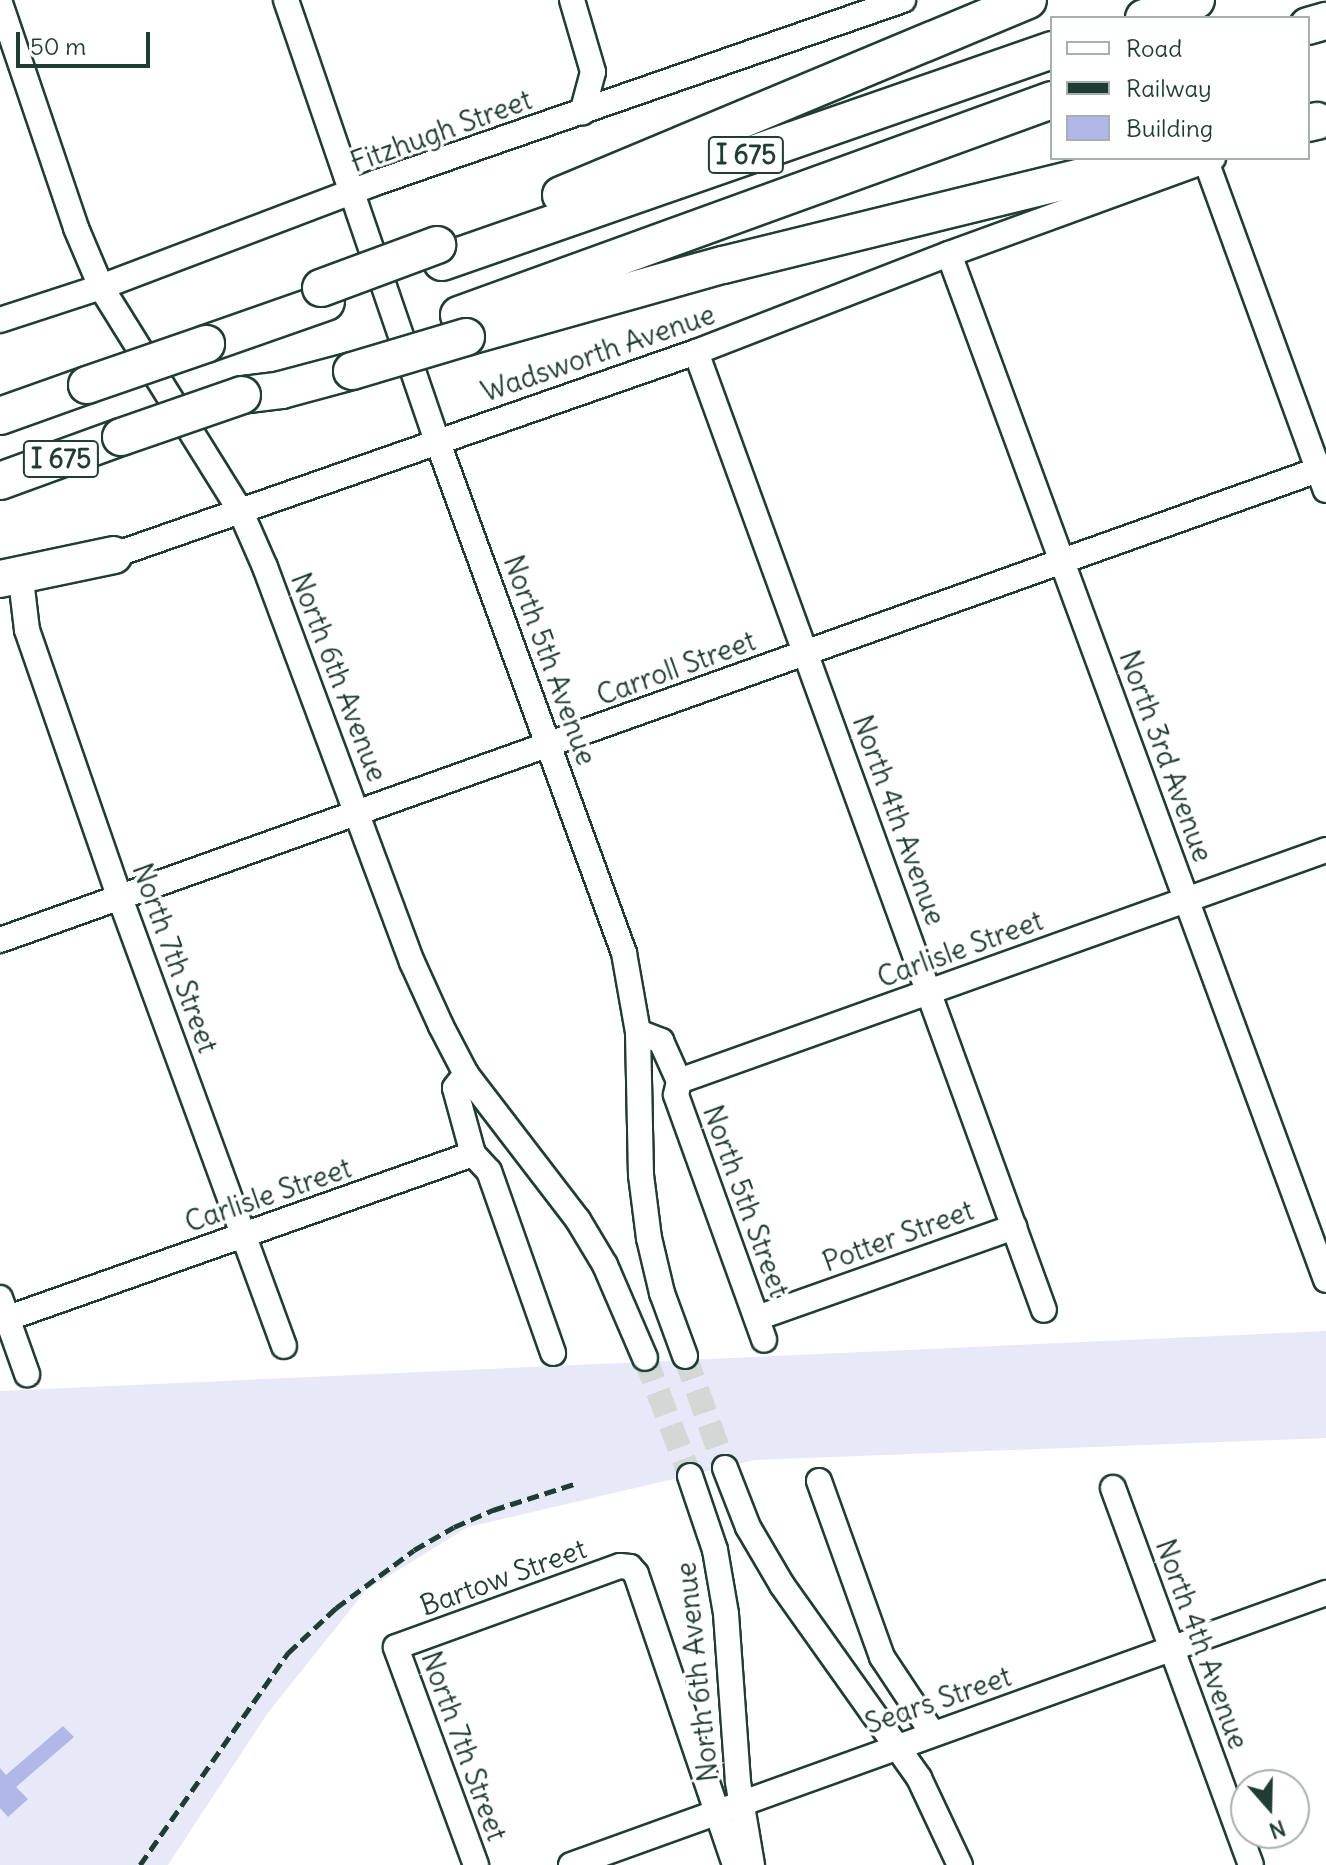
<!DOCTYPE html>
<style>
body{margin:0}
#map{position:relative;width:1326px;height:1865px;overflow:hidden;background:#fff;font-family:Delius,sans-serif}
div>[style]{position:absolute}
.built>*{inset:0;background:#e8e9f8}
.building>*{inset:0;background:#b1b7e8}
.minor-tunnel>*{height:24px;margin-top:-12px;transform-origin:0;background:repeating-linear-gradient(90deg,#d2d8d6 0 24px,transparent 0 36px)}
.roads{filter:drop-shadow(2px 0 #1f3d34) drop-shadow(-2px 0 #1f3d34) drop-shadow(0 2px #1f3d34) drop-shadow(0 -2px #1f3d34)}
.minor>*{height:24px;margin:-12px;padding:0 12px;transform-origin:12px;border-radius:12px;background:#fff}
.highway>*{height:36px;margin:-18px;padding:0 18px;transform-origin:18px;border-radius:18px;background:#fff}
.rail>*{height:5px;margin-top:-2.5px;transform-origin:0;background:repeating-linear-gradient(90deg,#1f3d34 0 12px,transparent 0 18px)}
.bridges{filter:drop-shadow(2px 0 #1f3d34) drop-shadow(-2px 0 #1f3d34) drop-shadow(0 2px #1f3d34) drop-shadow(0 -2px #1f3d34)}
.highway-bridge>*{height:36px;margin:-18px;padding:0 18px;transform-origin:18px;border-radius:18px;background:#fff}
span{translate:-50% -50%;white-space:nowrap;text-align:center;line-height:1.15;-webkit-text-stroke:7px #fff;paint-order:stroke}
.shield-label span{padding:2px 6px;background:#fff;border:2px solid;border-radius:6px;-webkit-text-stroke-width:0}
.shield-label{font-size:26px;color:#1f3d34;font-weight:700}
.street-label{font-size:28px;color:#1f3d34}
.legend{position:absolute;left:1050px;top:16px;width:260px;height:144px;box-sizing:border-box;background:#fff;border:2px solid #a5b1ae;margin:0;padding:10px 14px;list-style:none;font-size:24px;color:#1f3d34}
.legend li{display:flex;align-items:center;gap:16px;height:40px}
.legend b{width:40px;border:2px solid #a5b1ae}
.north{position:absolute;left:1230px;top:1769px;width:80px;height:80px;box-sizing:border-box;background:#fff;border:2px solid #a5b1ae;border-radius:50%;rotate:160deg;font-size:22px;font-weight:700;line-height:32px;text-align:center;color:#1f3d34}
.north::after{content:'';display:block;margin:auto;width:28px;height:36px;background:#1f3d34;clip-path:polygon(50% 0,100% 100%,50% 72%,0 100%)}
.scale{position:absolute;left:16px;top:32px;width:134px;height:36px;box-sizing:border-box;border:4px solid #1f3d34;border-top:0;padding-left:10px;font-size:24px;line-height:28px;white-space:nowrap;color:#1f3d34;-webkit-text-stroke:6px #fff;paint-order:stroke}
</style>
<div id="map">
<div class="built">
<i style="clip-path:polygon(1326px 1331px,1326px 1438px,755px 1460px,468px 1527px,366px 1590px,267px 1714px,168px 1865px,0 1865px,0 1391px)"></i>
</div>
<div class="building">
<i style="clip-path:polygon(63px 1726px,74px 1737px,16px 1787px,28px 1799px,8px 1817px,0 1808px,0 1768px,6px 1775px)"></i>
</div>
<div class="minor-tunnel">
<i style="left:685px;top:1356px;width:119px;rotate:70.3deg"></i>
<i style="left:645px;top:1358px;width:126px;rotate:69.1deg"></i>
</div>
<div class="roads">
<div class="minor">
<i style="left:286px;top:0;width:465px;rotate:71.1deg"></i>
<i style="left:437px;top:440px;width:546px;rotate:69.97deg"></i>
<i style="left:624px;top:953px;width:80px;rotate:80deg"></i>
<i style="left:638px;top:1032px;width:143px;rotate:88.8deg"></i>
<i style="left:641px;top:1175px;width:64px;rotate:82.8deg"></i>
<i style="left:649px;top:1238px;width:57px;rotate:76.7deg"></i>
<i style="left:662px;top:1293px;width:67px;rotate:69.9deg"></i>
<i style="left:572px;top:0;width:75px;rotate:73.7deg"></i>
<i style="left:593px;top:72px;width:42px;rotate:105deg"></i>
<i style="left:0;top:3px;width:237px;rotate:71.3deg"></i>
<i style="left:76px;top:228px;width:64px;rotate:67deg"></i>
<i style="left:101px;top:287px;width:263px;rotate:58.1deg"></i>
<i style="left:240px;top:510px;width:62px;rotate:66.3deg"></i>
<i style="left:265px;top:567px;width:421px;rotate:69.6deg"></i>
<i style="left:412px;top:962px;width:70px;rotate:65.6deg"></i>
<i style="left:441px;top:1026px;width:54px;rotate:62.5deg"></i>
<i style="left:466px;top:1074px;width:184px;rotate:52.5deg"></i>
<i style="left:578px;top:1220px;width:52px;rotate:59deg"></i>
<i style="left:605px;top:1265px;width:101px;rotate:66.7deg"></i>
<i style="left:1206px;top:161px;width:350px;rotate:70deg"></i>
<i style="left:949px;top:254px;width:1093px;rotate:69.82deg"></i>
<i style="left:0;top:320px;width:106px;rotate:-18.1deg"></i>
<i style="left:101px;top:287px;width:293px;rotate:-20.8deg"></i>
<i style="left:375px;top:183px;width:559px;rotate:-19.12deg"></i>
<i style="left:696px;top:352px;width:1019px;rotate:70.04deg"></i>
<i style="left:100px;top:560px;width:631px;rotate:-19.24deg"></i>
<i style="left:696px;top:352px;width:271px;rotate:-21.2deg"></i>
<i style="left:949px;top:254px;width:281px;rotate:-20deg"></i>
<i style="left:22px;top:588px;width:42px;rotate:83.2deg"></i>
<i style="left:27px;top:630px;width:284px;rotate:70.9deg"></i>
<i style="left:120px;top:898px;width:477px;rotate:69.9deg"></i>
<i style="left:0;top:940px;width:1408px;rotate:-19.63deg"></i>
<i style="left:638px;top:1032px;width:25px;rotate:21deg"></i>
<i style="left:661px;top:1041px;width:44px;rotate:65.8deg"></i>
<i style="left:679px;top:1081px;width:687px;rotate:-19.65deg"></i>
<i style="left:679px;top:1081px;width:14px;rotate:102deg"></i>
<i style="left:676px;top:1095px;width:260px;rotate:70.2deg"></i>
<i style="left:473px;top:1154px;width:23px;rotate:47deg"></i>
<i style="left:489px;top:1171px;width:193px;rotate:70.6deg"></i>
<i style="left:0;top:1298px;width:81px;rotate:70.4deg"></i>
<i style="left:757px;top:1318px;width:273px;rotate:-19.5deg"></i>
<i style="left:0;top:1321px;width:502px;rotate:-19.45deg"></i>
<i style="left:473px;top:1154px;width:68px;rotate:-105.3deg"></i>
<i style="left:455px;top:1088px;width:18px;rotate:-52deg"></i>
<i style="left:725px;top:1468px;width:63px;rotate:68.7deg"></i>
<i style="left:748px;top:1527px;width:67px;rotate:59.6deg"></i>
<i style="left:782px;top:1585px;width:237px;rotate:54.6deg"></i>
<i style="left:919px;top:1778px;width:96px;rotate:64.8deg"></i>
<i style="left:690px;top:1476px;width:78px;rotate:71.3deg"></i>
<i style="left:715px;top:1550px;width:65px;rotate:80.2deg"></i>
<i style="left:726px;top:1614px;width:168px;rotate:85.9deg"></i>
<i style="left:738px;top:1782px;width:84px;rotate:80.4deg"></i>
<i style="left:819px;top:1481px;width:187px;rotate:70.3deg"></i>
<i style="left:882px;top:1657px;width:92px;rotate:56.5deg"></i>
<i style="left:1113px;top:1488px;width:401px;rotate:69.9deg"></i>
<i style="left:476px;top:1865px;width:232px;rotate:-110.2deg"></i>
<i style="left:396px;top:1647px;width:238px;rotate:-19.9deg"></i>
<i style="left:620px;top:1566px;width:10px;rotate:6deg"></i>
<i style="left:630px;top:1567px;width:9px;rotate:49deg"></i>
<i style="left:636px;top:1574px;width:307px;rotate:71.2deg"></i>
<i style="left:571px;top:1865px;width:803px;rotate:-19.81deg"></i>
</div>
<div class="highway">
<i style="left:1144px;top:18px;width:55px;rotate:-19.1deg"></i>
<i style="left:1308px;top:26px;width:19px;rotate:-16deg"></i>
<i style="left:1308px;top:123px;width:9px;rotate:-13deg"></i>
<i style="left:561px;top:195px;width:506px;rotate:-22.66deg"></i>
<i style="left:442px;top:262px;width:646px;rotate:-19.16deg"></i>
<i style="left:459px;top:315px;width:631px;rotate:-19.93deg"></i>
<i style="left:466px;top:337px;width:267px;rotate:-15.7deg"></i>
<i style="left:723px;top:265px;width:449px;rotate:-13.8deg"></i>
<i style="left:206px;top:344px;width:127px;rotate:-19.3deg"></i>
<i style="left:242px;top:395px;width:39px;rotate:-7deg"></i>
<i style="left:281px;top:390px;width:73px;rotate:-15deg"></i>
<i style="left:0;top:416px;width:92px;rotate:-19.6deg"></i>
<i style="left:0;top:481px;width:129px;rotate:-20deg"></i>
<i style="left:0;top:579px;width:116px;rotate:-11.9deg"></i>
</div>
</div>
<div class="rail">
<i style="left:140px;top:1865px;width:259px;rotate:-55.1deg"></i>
<i style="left:288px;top:1653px;width:66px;rotate:-43.2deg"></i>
<i style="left:336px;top:1608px;width:97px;rotate:-36.6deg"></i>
<i style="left:414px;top:1550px;width:46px;rotate:-29.9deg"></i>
<i style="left:454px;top:1527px;width:43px;rotate:-23.6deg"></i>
<i style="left:493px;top:1510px;width:88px;rotate:-17.8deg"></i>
</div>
<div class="bridges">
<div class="highway-bridge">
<i style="left:321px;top:288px;width:124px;rotate:-20.3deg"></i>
<i style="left:352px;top:371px;width:119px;rotate:-16.6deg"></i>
<i style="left:87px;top:385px;width:126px;rotate:-19deg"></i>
<i style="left:121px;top:437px;width:128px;rotate:-19.1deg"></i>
</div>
</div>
<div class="shield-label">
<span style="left:746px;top:155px">I 675</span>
<span style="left:61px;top:459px">I 675</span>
</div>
<div class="street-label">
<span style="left:441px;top:131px;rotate:-20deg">Fitzhugh Street</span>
<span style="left:598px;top:353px;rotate:-19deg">Wadsworth Avenue</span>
<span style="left:550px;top:660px;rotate:70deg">North 5th Avenue</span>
<span style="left:676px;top:668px;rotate:-20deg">Carroll Street</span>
<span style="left:339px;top:677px;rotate:69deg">North 6th Avenue</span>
<span style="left:1166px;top:756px;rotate:70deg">North 3rd Avenue</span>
<span style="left:899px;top:820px;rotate:70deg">North 4th Avenue</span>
<span style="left:960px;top:949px;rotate:-20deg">Carlisle Street</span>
<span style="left:175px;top:958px;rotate:70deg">North 7th Street</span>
<span style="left:268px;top:1195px;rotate:-19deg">Carlisle Street</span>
<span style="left:746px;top:1201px;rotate:70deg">North 5th Street</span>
<span style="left:898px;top:1236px;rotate:-20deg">Potter Street</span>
<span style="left:503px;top:1577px;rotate:-20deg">Bartow Street</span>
<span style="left:1202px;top:1644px;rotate:70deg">North 4th Avenue</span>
<span style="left:697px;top:1672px;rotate:-96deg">North 6th Avenue</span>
<span style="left:938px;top:1700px;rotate:-19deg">Sears Street</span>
<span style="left:464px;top:1746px;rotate:70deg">North 7th Street</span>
</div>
<ul class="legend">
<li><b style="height:10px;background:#fff"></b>Road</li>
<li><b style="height:10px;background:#1f3d34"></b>Railway</li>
<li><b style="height:22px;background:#b1b7e8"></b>Building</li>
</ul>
<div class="north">N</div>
<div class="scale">50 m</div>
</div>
